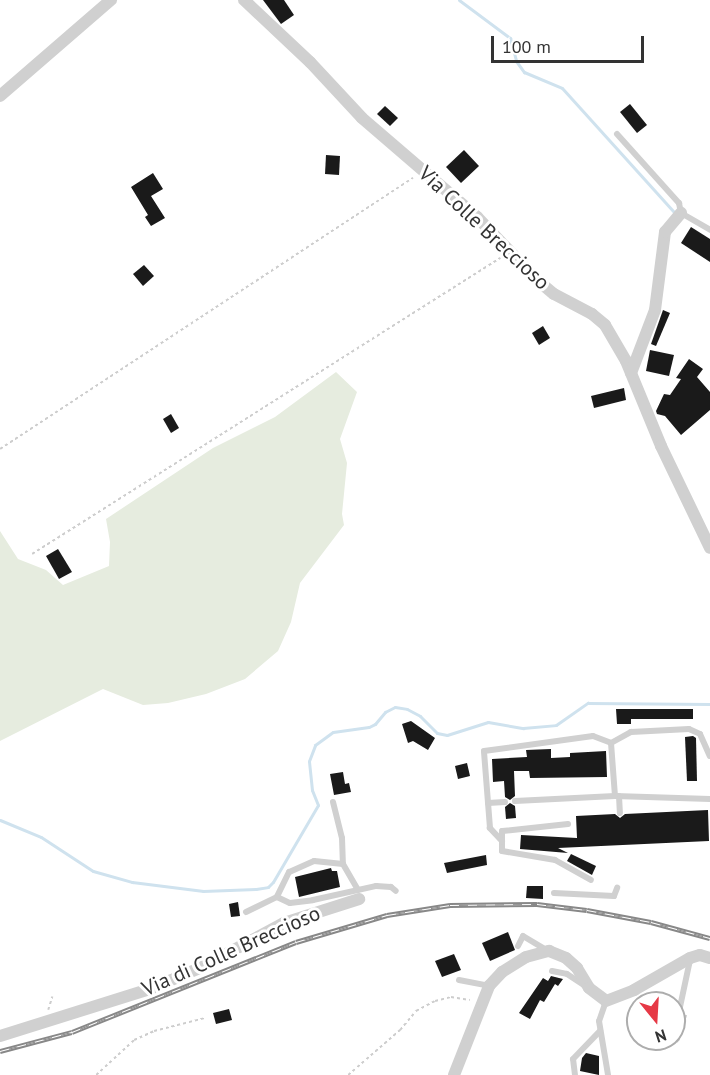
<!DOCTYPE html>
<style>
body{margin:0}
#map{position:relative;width:710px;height:1075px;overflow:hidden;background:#fff;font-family:"PT Sans",sans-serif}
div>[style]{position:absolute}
.green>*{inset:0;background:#e6ecdf}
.stream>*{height:3px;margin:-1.5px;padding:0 1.5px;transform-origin:1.5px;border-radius:1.5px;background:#cfe2ee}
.building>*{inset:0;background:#1a1a1a}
.path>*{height:1.5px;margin-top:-0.75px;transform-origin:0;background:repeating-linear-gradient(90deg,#cdcdcd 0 3px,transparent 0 6px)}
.service>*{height:6px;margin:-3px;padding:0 3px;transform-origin:3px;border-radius:3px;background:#d0d0d0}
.minor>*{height:12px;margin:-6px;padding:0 6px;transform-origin:6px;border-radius:6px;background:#d0d0d0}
.rail>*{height:5px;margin-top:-2.5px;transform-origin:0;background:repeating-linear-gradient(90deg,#fff 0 9px,#888 0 18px);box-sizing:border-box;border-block:2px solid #888}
span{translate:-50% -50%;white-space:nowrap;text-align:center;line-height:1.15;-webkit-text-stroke:6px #fff;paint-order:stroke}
.street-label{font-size:21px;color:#333}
.north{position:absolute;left:626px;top:991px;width:60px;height:60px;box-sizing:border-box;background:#fff;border:2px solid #adadad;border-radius:50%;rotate:162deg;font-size:16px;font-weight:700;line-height:24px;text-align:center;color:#333}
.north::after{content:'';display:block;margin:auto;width:21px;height:27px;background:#e63946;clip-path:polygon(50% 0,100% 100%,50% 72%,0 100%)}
.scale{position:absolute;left:491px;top:36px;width:153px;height:27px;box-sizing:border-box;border:3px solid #333;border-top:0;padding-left:8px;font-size:18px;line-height:21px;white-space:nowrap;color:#333;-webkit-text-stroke:4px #fff;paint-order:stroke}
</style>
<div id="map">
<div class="green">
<i style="clip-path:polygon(336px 372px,357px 392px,340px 439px,347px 463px,342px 514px,344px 525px,300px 583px,291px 622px,278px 651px,245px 679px,206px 694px,168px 703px,143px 705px,103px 689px,0 741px,0 531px,18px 559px,46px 570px,63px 585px,109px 566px,110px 542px,106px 519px,213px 448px,275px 417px)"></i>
</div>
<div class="stream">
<i style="left:459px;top:0;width:64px;rotate:36.7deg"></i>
<i style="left:510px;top:38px;width:24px;rotate:75deg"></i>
<i style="left:516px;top:61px;width:14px;rotate:54deg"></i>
<i style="left:524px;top:72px;width:41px;rotate:22.8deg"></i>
<i style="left:562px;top:88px;width:169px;rotate:47.9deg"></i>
<i style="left:0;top:820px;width:44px;rotate:22.5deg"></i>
<i style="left:41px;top:837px;width:62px;rotate:33.2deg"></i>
<i style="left:93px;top:871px;width:41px;rotate:15.8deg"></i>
<i style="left:132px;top:882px;width:72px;rotate:7.2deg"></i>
<i style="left:203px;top:891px;width:53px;rotate:-2.2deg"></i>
<i style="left:256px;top:889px;width:12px;rotate:-9deg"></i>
<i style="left:268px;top:887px;width:7px;rotate:-45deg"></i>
<i style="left:273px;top:882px;width:89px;rotate:-59.7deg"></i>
<i style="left:318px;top:805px;width:16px;rotate:-112deg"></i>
<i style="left:312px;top:790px;width:29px;rotate:-96deg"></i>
<i style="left:309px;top:761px;width:17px;rotate:-69deg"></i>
<i style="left:315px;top:745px;width:22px;rotate:-36deg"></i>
<i style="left:333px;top:732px;width:36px;rotate:-8deg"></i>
<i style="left:369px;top:727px;width:7px;rotate:-27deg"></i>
<i style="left:375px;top:724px;width:16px;rotate:-50deg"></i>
<i style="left:385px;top:712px;width:11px;rotate:-27deg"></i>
<i style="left:395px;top:707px;width:12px;rotate:9deg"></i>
<i style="left:407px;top:709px;width:15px;rotate:28deg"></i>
<i style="left:420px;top:716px;width:24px;rotate:45deg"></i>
<i style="left:437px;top:733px;width:10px;rotate:11deg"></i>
<i style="left:447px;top:735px;width:43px;rotate:-17.6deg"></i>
<i style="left:488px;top:722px;width:36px;rotate:10deg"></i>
<i style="left:523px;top:728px;width:33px;rotate:-5deg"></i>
<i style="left:556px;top:725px;width:39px;rotate:-35deg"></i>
<i style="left:588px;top:703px;width:122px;rotate:0.5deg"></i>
</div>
<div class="building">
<i style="clip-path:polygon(263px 0,284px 0,294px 15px,281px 24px)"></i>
<i style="clip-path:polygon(630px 104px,647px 125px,637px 133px,620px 112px)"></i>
<i style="clip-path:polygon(385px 106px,398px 118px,390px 126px,377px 114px)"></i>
<i style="clip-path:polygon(464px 150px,479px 166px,461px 183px,446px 167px)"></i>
<i style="clip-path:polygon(326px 155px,340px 156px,339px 175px,325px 174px)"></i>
<i style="clip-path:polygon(153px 173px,163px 189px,151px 196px,165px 218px,151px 226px,145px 217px,148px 215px,131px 187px)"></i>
<i style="clip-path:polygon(691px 227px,710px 239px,710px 262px,681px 243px)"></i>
<i style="clip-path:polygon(144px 265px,154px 276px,143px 286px,133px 274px)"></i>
<i style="clip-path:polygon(663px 310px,670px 313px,656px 346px,651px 344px)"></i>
<i style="clip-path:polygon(543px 326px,550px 338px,539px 345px,532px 333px)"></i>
<i style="clip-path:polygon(650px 350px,674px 355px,669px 376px,646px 371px)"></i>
<i style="clip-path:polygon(689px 359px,703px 369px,697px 377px,710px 392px,710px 410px,681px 435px,665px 416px,657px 414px,656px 411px,664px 394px,670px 395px,681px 379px,676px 378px)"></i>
<i style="clip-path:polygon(624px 388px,626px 400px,594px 408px,591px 396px)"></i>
<i style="clip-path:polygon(171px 414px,179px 428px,171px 433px,163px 419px)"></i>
<i style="clip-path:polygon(58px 549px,72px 572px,59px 579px,46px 556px)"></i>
<i style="clip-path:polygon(616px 709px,693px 709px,693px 719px,631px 719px,631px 724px,617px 724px)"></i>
<i style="clip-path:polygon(411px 721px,435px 738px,428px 750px,413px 741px,408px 743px,402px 724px)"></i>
<i style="clip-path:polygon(693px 736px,696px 738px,697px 781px,687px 781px,685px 737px)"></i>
<i style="clip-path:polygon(551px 749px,551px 758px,570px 757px,570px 753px,606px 751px,607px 777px,530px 778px,529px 771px,514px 771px,515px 796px,510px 800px,505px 797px,504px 781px,493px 782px,492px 759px,527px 757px,526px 750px)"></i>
<i style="clip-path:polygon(467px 763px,470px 776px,458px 779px,455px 766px)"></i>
<i style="clip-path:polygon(343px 772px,345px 784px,349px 783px,351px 792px,334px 795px,330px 774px)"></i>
<i style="clip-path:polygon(510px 803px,515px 806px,516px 818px,506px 819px,505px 807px)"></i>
<i style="clip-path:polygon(708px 810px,709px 841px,558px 848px,568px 853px,520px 849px,521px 835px,577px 838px,576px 816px,615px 814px,620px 818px,625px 814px)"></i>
<i style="clip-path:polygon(571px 854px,596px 866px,592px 875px,567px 861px)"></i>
<i style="clip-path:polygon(486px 855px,487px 865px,447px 873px,444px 863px)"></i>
<i style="clip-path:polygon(331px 868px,332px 871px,337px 871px,340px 887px,299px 897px,295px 877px)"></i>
<i style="clip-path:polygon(527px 886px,543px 886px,543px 899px,526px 898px)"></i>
<i style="clip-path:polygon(238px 902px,240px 916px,231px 917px,229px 904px)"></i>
<i style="clip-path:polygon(508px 932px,515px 950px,490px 961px,482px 943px)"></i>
<i style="clip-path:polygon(454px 954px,461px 970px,442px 977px,435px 961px)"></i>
<i style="clip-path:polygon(551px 976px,563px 979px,558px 986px,555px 984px,544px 1002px,540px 1000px,530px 1019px,519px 1013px,543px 978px,548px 981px)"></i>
<i style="clip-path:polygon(229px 1009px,232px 1020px,216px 1024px,213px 1013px)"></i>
<i style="clip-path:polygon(586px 1053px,599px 1056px,599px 1075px,580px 1071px,582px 1058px)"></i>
</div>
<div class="path">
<i style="left:0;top:449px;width:494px;rotate:-33.3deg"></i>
<i style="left:32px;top:554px;width:554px;rotate:-32.31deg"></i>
<i style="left:48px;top:1010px;width:14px;rotate:-73deg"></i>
<i style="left:665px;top:1046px;width:14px;rotate:-21deg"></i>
<i style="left:678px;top:1041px;width:27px;rotate:-73deg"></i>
<i style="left:96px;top:1075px;width:52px;rotate:-42.6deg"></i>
<i style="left:134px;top:1040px;width:22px;rotate:-24deg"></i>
<i style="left:154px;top:1031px;width:53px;rotate:-14.3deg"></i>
<i style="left:348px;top:1075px;width:69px;rotate:-40.9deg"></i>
<i style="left:400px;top:1030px;width:25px;rotate:-50deg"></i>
<i style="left:416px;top:1011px;width:21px;rotate:-28deg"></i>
<i style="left:435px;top:1001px;width:16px;rotate:-14deg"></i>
<i style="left:451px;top:997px;width:19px;rotate:9deg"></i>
</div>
<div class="service">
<i style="left:617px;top:134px;width:93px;rotate:48.1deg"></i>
<i style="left:679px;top:203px;width:10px;rotate:79deg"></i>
<i style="left:681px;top:213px;width:34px;rotate:30deg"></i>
<i style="left:611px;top:743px;width:53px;rotate:85.7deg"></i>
<i style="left:615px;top:796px;width:95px;rotate:1.8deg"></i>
<i style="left:619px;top:796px;width:17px;rotate:87deg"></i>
<i style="left:515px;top:801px;width:100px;rotate:-2.9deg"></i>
<i style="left:333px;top:802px;width:37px;rotate:76deg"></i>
<i style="left:342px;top:838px;width:26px;rotate:88deg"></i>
<i style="left:343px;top:864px;width:30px;rotate:60deg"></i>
<i style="left:488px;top:803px;width:17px;rotate:-3deg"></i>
<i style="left:568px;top:824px;width:66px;rotate:173.9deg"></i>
<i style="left:502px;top:831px;width:20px;rotate:90deg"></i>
<i style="left:502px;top:851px;width:54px;rotate:9.6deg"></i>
<i style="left:555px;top:860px;width:41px;rotate:29.1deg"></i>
<i style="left:502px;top:841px;width:18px;rotate:-133deg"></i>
<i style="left:490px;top:828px;width:77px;rotate:-94.5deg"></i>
<i style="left:484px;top:751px;width:110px;rotate:-7.8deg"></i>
<i style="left:593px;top:736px;width:19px;rotate:21deg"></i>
<i style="left:611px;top:743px;width:23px;rotate:-29deg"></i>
<i style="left:631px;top:732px;width:58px;rotate:-3deg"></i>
<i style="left:689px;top:729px;width:12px;rotate:24deg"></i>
<i style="left:700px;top:734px;width:24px;rotate:66deg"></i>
<i style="left:343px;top:864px;width:29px;rotate:-174deg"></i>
<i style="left:314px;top:861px;width:27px;rotate:156deg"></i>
<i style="left:289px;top:872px;width:28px;rotate:116deg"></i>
<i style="left:277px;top:897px;width:14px;rotate:25deg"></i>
<i style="left:290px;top:903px;width:23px;rotate:-7deg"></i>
<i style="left:313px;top:900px;width:65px;rotate:-12.5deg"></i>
<i style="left:376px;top:886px;width:15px;rotate:4deg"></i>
<i style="left:391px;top:887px;width:6px;rotate:39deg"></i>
<i style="left:554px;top:893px;width:60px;rotate:2.9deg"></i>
<i style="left:614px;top:896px;width:9px;rotate:-69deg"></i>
<i style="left:246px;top:912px;width:34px;rotate:-26deg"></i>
<i style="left:518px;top:946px;width:11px;rotate:-63deg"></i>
<i style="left:523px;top:936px;width:27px;rotate:31deg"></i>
<i style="left:552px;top:971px;width:15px;rotate:11deg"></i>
<i style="left:567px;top:974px;width:20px;rotate:33deg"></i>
<i style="left:459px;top:980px;width:31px;rotate:11deg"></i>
<i style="left:606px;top:1001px;width:21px;rotate:109deg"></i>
<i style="left:599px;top:1021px;width:55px;rotate:80.5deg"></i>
<i style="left:674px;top:1013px;width:8px;rotate:-45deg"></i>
<i style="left:680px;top:1007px;width:48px;rotate:-78deg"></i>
<i style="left:575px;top:1075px;width:16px;rotate:-97deg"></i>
<i style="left:573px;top:1059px;width:39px;rotate:-46deg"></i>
</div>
<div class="minor">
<i style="left:244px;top:0;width:91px;rotate:43.2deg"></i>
<i style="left:310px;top:62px;width:76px;rotate:47.1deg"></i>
<i style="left:362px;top:118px;width:152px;rotate:40.7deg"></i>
<i style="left:477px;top:217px;width:86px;rotate:46.4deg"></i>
<i style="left:536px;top:279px;width:23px;rotate:40deg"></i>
<i style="left:554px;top:294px;width:43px;rotate:27.8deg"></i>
<i style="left:592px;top:314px;width:17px;rotate:40deg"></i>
<i style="left:605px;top:325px;width:42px;rotate:59.7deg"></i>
<i style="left:626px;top:361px;width:92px;rotate:67.6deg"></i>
<i style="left:661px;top:446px;width:113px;rotate:64.3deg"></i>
<i style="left:0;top:96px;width:147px;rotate:-40.9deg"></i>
<i style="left:631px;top:373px;width:67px;rotate:-69.1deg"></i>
<i style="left:655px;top:310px;width:79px;rotate:-82.7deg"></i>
<i style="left:665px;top:232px;width:25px;rotate:-50deg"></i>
<i style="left:0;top:1036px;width:157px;rotate:-17.4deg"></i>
<i style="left:150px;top:989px;width:54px;rotate:-22.8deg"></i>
<i style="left:200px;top:968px;width:95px;rotate:-28.2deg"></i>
<i style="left:284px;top:923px;width:79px;rotate:-17.7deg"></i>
<i style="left:454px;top:1075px;width:96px;rotate:-68.5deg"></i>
<i style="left:489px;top:986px;width:19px;rotate:-47deg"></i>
<i style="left:502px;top:972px;width:28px;rotate:-32deg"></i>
<i style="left:526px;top:957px;width:24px;rotate:-15deg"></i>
<i style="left:549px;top:951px;width:18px;rotate:22deg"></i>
<i style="left:566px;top:958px;width:15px;rotate:42deg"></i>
<i style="left:577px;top:968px;width:23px;rotate:59deg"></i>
<i style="left:589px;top:988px;width:21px;rotate:37deg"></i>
<i style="left:606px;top:1001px;width:30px;rotate:-21deg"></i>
<i style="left:634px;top:990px;width:64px;rotate:-29.7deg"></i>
<i style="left:690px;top:958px;width:10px;rotate:-17deg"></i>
<i style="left:700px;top:955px;width:10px;rotate:17deg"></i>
</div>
<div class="rail">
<i style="left:0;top:1051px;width:74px;rotate:-14.8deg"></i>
<i style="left:72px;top:1032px;width:241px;rotate:-21.9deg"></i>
<i style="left:296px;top:942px;width:95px;rotate:-16.5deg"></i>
<i style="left:387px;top:915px;width:64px;rotate:-9deg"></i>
<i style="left:450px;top:905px;width:87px;rotate:-0.7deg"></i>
<i style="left:537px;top:904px;width:50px;rotate:6.8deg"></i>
<i style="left:587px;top:910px;width:65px;rotate:10.6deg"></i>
<i style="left:651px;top:922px;width:61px;rotate:15.2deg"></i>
</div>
<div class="street-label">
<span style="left:484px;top:228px;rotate:43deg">Via Colle Breccioso</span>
<span style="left:231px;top:951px;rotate:-24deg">Via di Colle Breccioso</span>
</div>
<div class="north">N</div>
<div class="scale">100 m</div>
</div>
